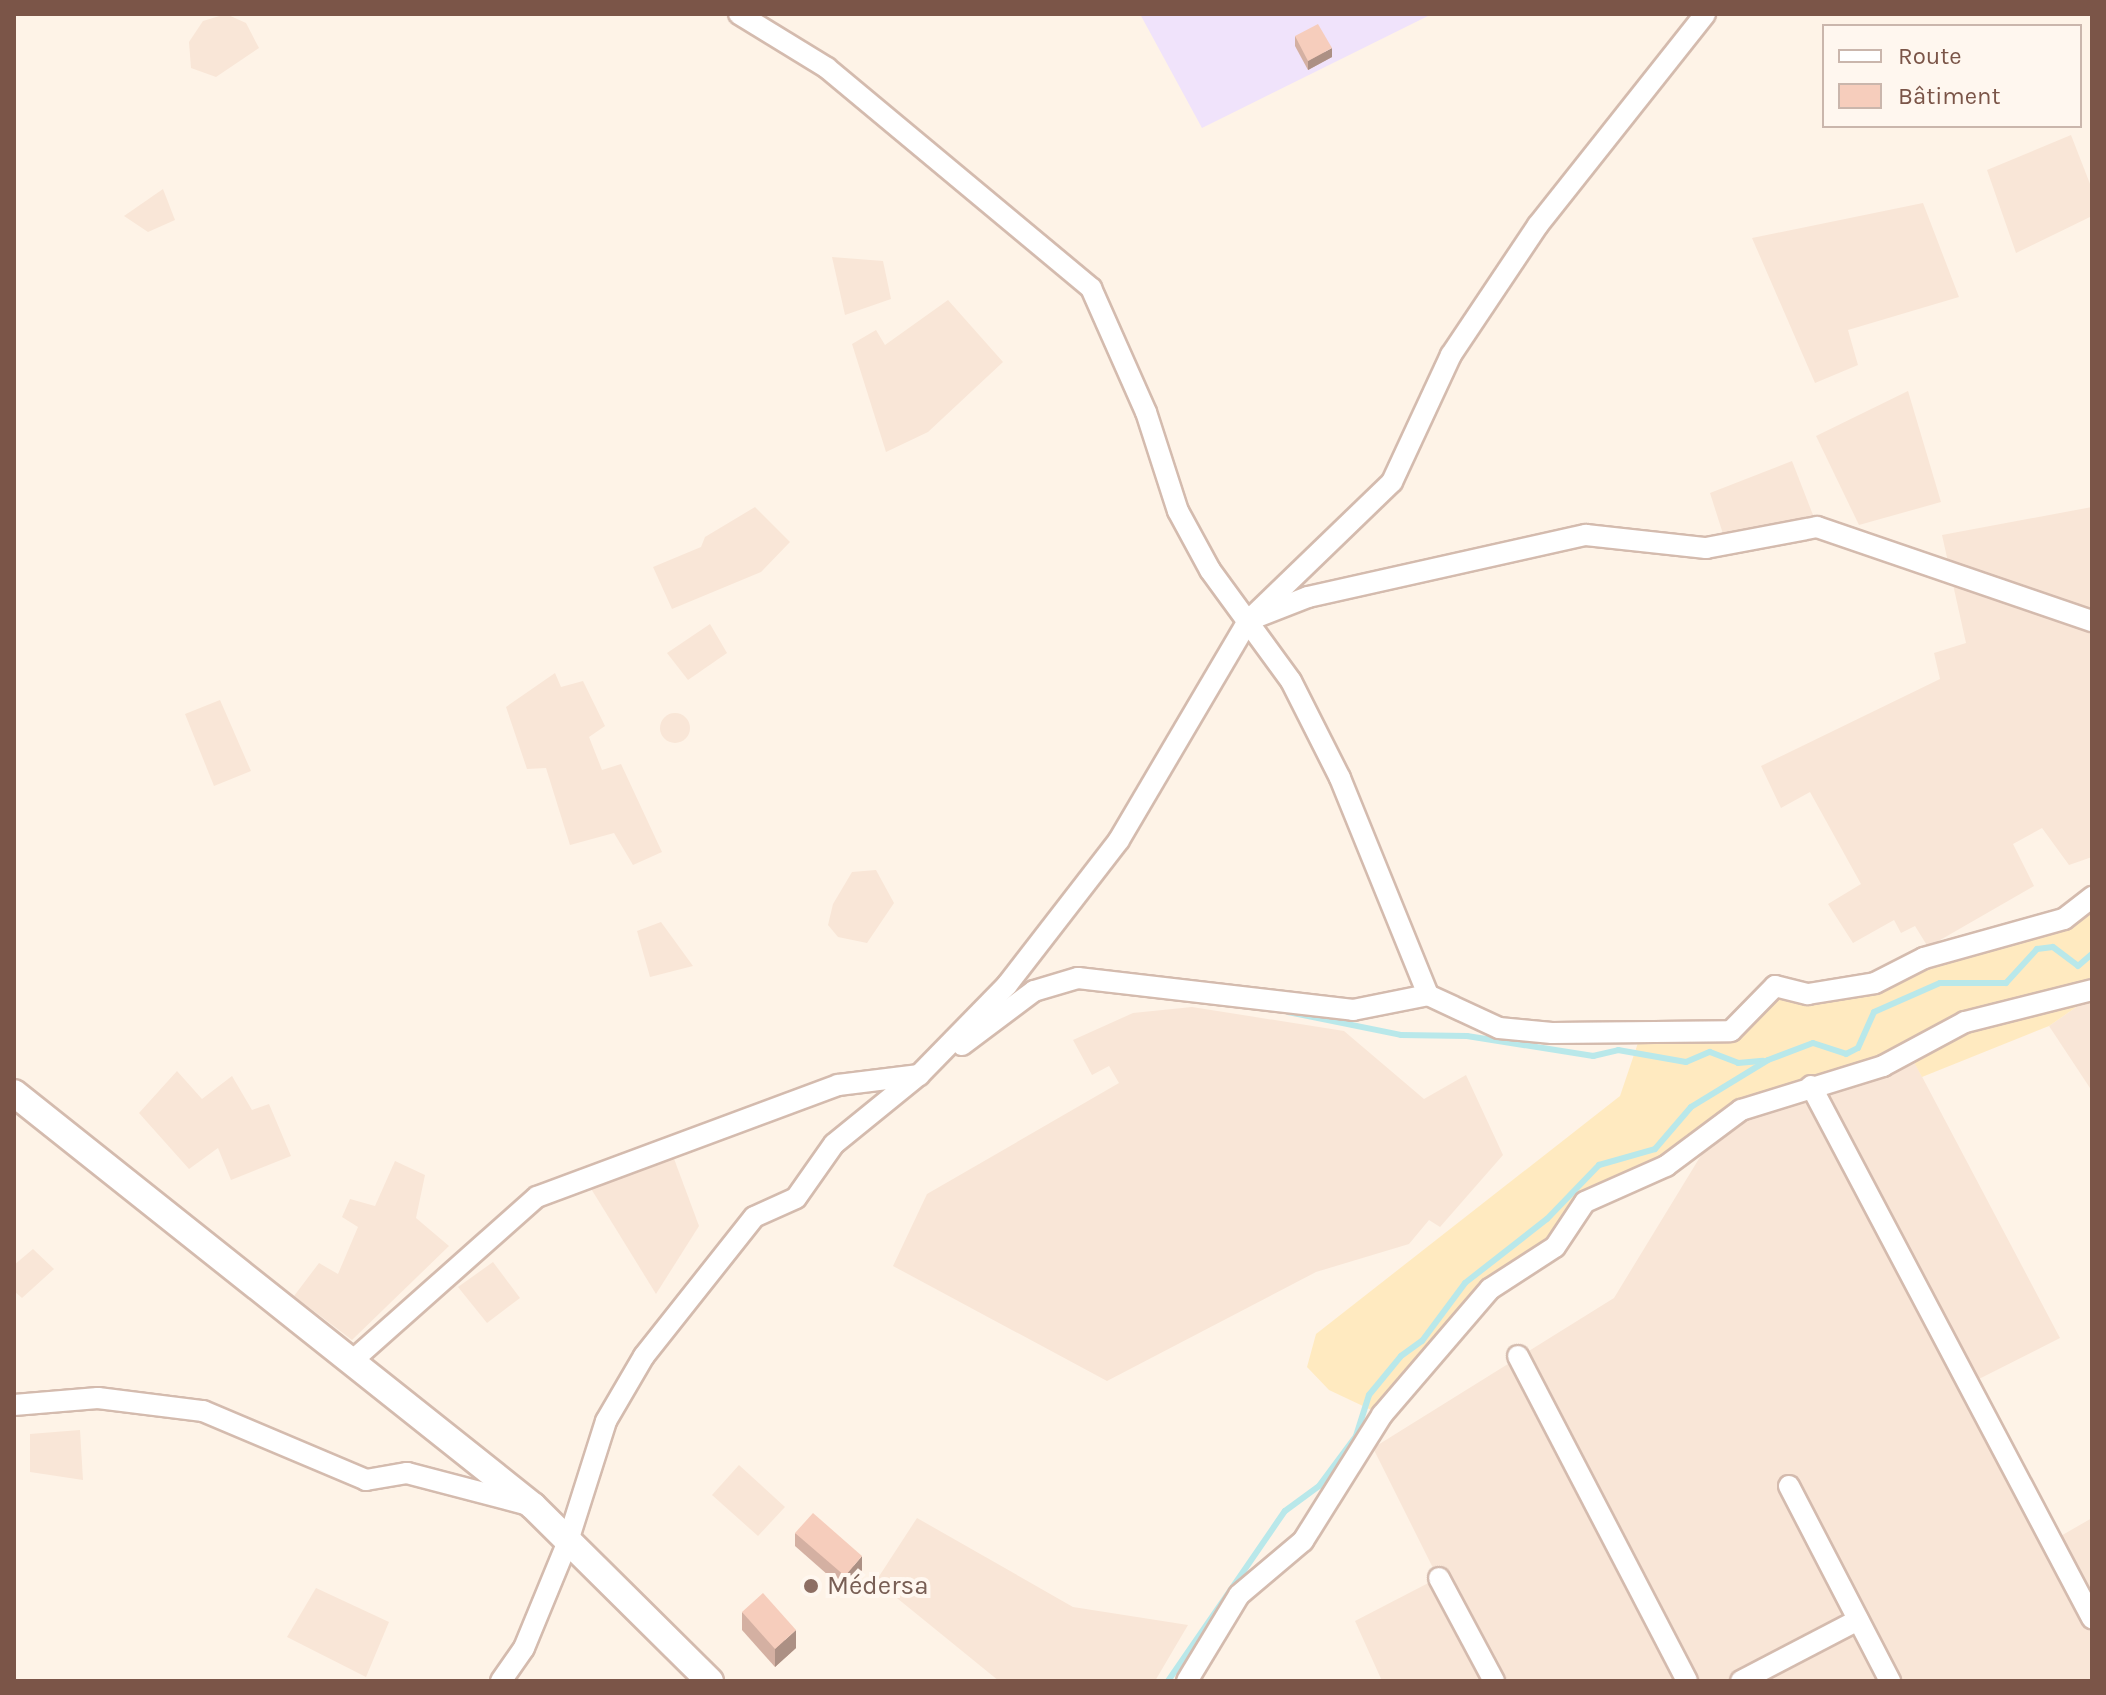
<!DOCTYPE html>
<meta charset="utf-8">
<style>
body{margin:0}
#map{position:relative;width:2106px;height:1695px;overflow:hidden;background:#fef3e7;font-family:Karla,sans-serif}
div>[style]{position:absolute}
.residential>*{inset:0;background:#f9e6d7}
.round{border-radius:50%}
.education>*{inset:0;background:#f0e3fb}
.sand>*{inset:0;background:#ffeac0}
.stream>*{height:6px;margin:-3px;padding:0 3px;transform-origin:3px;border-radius:3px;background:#b9e8ea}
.roads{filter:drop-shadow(2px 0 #d4bbae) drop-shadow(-2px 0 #d4bbae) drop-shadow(0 2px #d4bbae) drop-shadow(0 -2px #d4bbae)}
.minor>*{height:20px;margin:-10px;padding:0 10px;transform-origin:10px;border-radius:10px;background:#fff}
.tertiary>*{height:26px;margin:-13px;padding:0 13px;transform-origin:13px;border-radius:13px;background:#fff}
.wall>*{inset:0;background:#d4b0a2}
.shaded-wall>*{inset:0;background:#ac9084}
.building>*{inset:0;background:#f6cdbc}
.dots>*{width:22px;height:22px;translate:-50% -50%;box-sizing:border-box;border:4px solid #fff7ef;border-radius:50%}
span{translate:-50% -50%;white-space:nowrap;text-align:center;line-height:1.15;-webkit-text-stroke:8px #fff7ef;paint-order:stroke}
.education-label{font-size:26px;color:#785e54}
.left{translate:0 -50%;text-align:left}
.frame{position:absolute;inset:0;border:16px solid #7b5548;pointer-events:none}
.legend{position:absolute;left:1822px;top:24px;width:260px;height:104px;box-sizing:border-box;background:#fff7ef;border:2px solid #cab6ac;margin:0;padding:10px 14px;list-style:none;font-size:24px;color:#7b5548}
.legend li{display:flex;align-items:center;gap:16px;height:40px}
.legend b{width:40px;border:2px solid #cab6ac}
</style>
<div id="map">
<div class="residential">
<i style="clip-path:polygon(226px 14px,246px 23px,259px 48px,216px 77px,191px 68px,189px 42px,203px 21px)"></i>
<i style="clip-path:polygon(2071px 135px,2092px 189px,2092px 216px,2016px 253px,1987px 170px)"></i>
<i style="clip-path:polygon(163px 189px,175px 220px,148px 232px,124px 216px)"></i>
<i style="clip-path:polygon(1923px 203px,1959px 297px,1848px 330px,1858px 365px,1815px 383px,1752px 238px)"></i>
<i style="clip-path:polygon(832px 257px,883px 261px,891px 299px,845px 315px)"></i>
<i style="clip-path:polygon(948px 300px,1003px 362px,928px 432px,886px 452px,852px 344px,876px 330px,885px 345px)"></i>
<i style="clip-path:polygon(1908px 391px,1941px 502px,1859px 525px,1816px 436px)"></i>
<i style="clip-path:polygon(1792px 461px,1813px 515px,1724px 537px,1710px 493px)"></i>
<i style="clip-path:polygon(755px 507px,790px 542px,761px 572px,672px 609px,653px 567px,701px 547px,705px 537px)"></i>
<i style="clip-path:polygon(2092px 507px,2092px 857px,2069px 865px,2042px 828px,2013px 844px,2034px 886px,1928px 947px,1915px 926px,1901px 933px,1894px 920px,1853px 943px,1828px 904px,1861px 884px,1810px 792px,1781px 808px,1761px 766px,1940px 679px,1934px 653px,1966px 643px,1942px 535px)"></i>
<i style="clip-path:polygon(710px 624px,727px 653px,688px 680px,667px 653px)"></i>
<i style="clip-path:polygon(555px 673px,561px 687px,583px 681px,605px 726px,589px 737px,602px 770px,621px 764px,662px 852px,633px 865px,614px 833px,570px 845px,546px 768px,527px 769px,506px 707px)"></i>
<i style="clip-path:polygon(220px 700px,251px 771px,214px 786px,185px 714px)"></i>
<i class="round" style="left:660px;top:713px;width:30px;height:30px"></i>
<i style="clip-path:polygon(876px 870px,894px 903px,867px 943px,838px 937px,828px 925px,833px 904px,852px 872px)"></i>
<i style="clip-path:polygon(661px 922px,693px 966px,650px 977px,637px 931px)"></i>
<i style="clip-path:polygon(2092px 996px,2092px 1087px,2090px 1088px,2049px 1026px)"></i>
<i style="clip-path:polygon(1192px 1007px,1344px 1031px,1424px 1099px,1466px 1075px,1503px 1155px,1440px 1227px,1429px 1220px,1409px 1244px,1316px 1272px,1107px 1381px,893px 1266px,927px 1194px,1119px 1083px,1109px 1066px,1092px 1075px,1073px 1040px,1133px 1013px)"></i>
<i style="clip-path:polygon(1909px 1052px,2060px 1338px,1969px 1384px,2052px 1541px,2092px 1518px,2092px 1681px,1382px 1681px,1355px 1621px,1438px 1578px,1373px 1448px,1614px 1298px,1722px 1121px)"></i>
<i style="clip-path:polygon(177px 1071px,202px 1099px,232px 1076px,252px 1110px,269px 1104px,291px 1156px,231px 1180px,218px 1148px,189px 1169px,139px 1113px)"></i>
<i style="clip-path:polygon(673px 1156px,699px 1226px,656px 1294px,590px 1187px)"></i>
<i style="clip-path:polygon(395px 1161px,425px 1175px,416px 1218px,449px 1246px,352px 1340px,294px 1296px,319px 1263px,338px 1274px,358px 1227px,342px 1217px,350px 1199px,375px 1206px)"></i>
<i style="clip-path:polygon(33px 1249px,54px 1269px,22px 1298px,14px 1291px,14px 1265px)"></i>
<i style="clip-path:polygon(493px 1262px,520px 1298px,487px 1323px,458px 1287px)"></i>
<i style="clip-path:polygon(80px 1430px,83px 1480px,30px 1472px,30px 1434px)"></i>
<i style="clip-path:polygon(739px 1465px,785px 1507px,758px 1536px,712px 1495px)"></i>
<i style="clip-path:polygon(917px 1518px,1073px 1607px,1188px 1625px,1155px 1681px,999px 1681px,876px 1581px)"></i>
<i style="clip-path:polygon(316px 1588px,389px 1622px,366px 1677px,287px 1637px)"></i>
</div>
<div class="education">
<i style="clip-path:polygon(1140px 14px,1432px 14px,1202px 128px)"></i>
</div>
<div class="sand">
<i style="clip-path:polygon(2092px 897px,2092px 996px,2049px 1026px,1922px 1077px,1909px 1053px,1742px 1110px,1666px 1166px,1603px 1190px,1555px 1247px,1490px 1289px,1382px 1415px,1329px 1390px,1307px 1367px,1316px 1334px,1620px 1096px,1641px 1034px,1731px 1031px,1763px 991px,1808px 994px,1994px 939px)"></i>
</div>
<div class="stream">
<i style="left:1288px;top:1012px;width:115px;rotate:11.5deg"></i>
<i style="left:1401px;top:1035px;width:66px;rotate:0.9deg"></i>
<i style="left:1467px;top:1036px;width:128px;rotate:9deg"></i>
<i style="left:1593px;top:1056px;width:26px;rotate:-13deg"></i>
<i style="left:1618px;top:1050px;width:69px;rotate:10deg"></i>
<i style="left:1686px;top:1062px;width:26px;rotate:-23deg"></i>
<i style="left:1710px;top:1052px;width:30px;rotate:21deg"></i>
<i style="left:1738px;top:1063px;width:25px;rotate:-5deg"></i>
<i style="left:1168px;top:1681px;width:206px;rotate:-55.5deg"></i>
<i style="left:1285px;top:1511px;width:42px;rotate:-36.3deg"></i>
<i style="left:1319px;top:1486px;width:62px;rotate:-53.5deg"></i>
<i style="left:1356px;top:1436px;width:43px;rotate:-72.4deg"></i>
<i style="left:1369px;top:1395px;width:50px;rotate:-50.6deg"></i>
<i style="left:1401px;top:1356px;width:26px;rotate:-36deg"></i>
<i style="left:1422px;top:1341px;width:72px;rotate:-53.4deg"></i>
<i style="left:1465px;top:1283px;width:104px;rotate:-38deg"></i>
<i style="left:1547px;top:1219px;width:75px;rotate:-46.1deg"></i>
<i style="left:1599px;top:1165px;width:58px;rotate:-15.9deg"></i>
<i style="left:1655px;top:1149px;width:55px;rotate:-49.4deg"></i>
<i style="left:1691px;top:1107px;width:90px;rotate:-31.4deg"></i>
<i style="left:1768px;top:1060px;width:48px;rotate:-20.7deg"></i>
<i style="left:1813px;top:1043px;width:35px;rotate:18deg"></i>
<i style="left:1846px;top:1054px;width:13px;rotate:-27deg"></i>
<i style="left:1858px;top:1048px;width:39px;rotate:-66deg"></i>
<i style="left:1874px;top:1012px;width:72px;rotate:-23.7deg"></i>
<i style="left:1940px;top:983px;width:66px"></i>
<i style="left:2006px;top:983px;width:46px;rotate:-47.6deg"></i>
<i style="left:2037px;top:949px;width:16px;rotate:-7deg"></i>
<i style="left:2053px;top:947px;width:31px;rotate:37deg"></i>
<i style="left:2078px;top:966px;width:18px;rotate:-41deg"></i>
</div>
<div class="roads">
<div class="minor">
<i style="left:739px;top:14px;width:103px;rotate:31.5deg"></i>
<i style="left:827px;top:68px;width:344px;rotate:39.8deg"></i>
<i style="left:1091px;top:288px;width:136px;rotate:66.1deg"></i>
<i style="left:1146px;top:412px;width:104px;rotate:72.1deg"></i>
<i style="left:1178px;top:511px;width:67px;rotate:61.5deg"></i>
<i style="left:1210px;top:570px;width:137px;rotate:53.9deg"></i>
<i style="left:1291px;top:681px;width:109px;rotate:63.2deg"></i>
<i style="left:1340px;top:778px;width:234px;rotate:67.9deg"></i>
<i style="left:1257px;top:617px;width:55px;rotate:-21.4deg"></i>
<i style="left:1308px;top:597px;width:285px;rotate:-12.6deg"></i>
<i style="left:1586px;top:535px;width:121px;rotate:6.2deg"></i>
<i style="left:1706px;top:548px;width:113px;rotate:-10.7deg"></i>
<i style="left:1817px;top:527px;width:291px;rotate:18.9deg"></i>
<i style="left:962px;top:1045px;width:90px;rotate:-36.9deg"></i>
<i style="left:1034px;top:991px;width:46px;rotate:-16.5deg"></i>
<i style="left:1078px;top:978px;width:277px;rotate:6.6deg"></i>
<i style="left:1353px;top:1010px;width:76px;rotate:-11.3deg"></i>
<i style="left:1428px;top:995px;width:78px;rotate:24.9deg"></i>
<i style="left:1499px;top:1028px;width:53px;rotate:5.4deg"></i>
<i style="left:1552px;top:1033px;width:179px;rotate:-0.6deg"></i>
<i style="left:1731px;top:1031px;width:63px;rotate:-45.6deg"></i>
<i style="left:1775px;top:986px;width:34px;rotate:14deg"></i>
<i style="left:1808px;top:994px;width:68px;rotate:-9.3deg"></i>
<i style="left:1875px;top:983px;width:55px;rotate:-27deg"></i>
<i style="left:1924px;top:958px;width:145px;rotate:-15.6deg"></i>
<i style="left:2064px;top:919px;width:36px;rotate:-38deg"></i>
<i style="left:1811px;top:1086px;width:602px;rotate:62.16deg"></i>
<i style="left:1518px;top:1356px;width:366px;rotate:62.5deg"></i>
<i style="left:352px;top:1361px;width:247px;rotate:-41.6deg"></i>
<i style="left:537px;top:1197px;width:321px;rotate:-20.4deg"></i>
<i style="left:838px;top:1085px;width:82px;rotate:-7deg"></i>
<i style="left:14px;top:1405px;width:84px;rotate:-4.8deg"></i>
<i style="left:98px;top:1398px;width:106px;rotate:7.1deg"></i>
<i style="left:203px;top:1411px;width:177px;rotate:22.9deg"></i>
<i style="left:366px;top:1480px;width:42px;rotate:-9.7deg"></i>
<i style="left:407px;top:1473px;width:126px;rotate:14.7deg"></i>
<i style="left:1789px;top:1486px;width:220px;rotate:62.6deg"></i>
<i style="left:1439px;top:1578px;width:117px;rotate:61.9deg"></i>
<i style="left:501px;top:1681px;width:40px;rotate:-55.1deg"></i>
<i style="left:524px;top:1648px;width:116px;rotate:-67.6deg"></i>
<i style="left:568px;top:1541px;width:126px;rotate:-72.4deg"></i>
<i style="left:606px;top:1421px;width:75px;rotate:-59.7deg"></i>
<i style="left:644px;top:1356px;width:177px;rotate:-51.6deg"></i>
<i style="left:754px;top:1217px;width:46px;rotate:-24.3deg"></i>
<i style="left:796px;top:1198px;width:66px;rotate:-54.9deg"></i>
<i style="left:834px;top:1144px;width:109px;rotate:-39.1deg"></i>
<i style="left:919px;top:1075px;width:126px;rotate:-45.6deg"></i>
<i style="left:1007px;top:985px;width:183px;rotate:-52.3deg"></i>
<i style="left:1119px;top:840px;width:254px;rotate:-59.5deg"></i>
<i style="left:1248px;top:621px;width:200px;rotate:-44deg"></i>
<i style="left:1392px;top:482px;width:140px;rotate:-65.1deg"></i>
<i style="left:1451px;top:355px;width:156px;rotate:-56.2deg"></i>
<i style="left:1538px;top:225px;width:269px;rotate:-51.6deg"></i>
<i style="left:1187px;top:1681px;width:100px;rotate:-58.8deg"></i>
<i style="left:1239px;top:1595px;width:84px;rotate:-40.2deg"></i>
<i style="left:1303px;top:1541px;width:149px;rotate:-57.9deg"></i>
<i style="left:1382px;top:1415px;width:166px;rotate:-49.4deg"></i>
<i style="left:1490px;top:1289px;width:77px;rotate:-32.9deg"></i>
<i style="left:1555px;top:1247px;width:54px;rotate:-56.3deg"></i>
<i style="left:1585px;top:1202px;width:89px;rotate:-24deg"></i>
<i style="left:1666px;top:1166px;width:94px;rotate:-36.7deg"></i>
<i style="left:1741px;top:1110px;width:149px;rotate:-17.2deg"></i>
<i style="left:1883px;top:1066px;width:93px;rotate:-28.2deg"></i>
<i style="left:1965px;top:1022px;width:131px;rotate:-14.1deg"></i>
<i style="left:1741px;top:1681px;width:132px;rotate:-27.5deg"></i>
</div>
<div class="tertiary">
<i style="left:14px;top:1093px;width:663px;rotate:38.51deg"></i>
<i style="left:533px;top:1506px;width:249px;rotate:44.7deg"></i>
</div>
</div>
<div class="wall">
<i style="clip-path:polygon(1295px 36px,1332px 57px,1308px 70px,1295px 46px)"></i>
<i style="clip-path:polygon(795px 1533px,862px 1570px,845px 1590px,795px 1546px)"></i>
<i style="clip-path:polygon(742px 1612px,796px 1648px,775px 1667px,742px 1630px)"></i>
</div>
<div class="shaded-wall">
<i style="clip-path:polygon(1332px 48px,1332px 57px,1308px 70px,1308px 61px)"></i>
<i style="clip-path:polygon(862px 1556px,862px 1570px,845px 1590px,845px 1576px)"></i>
<i style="clip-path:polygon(796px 1630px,796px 1648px,775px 1667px,775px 1649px)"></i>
</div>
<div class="building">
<i style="clip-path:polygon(1318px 24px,1332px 48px,1308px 61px,1295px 36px)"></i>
<i style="clip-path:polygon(813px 1513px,862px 1556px,845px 1576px,795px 1533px)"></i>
<i style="clip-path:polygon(763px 1593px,796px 1630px,775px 1649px,742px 1612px)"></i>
</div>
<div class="dots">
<i style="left:811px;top:1586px;background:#8d6e63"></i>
</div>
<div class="education-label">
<span class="left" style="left:827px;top:1586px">Médersa</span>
</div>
<div class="frame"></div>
<ul class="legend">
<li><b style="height:10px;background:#fff"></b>Route</li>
<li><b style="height:22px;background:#f6cdbc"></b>Bâtiment</li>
</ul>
</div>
